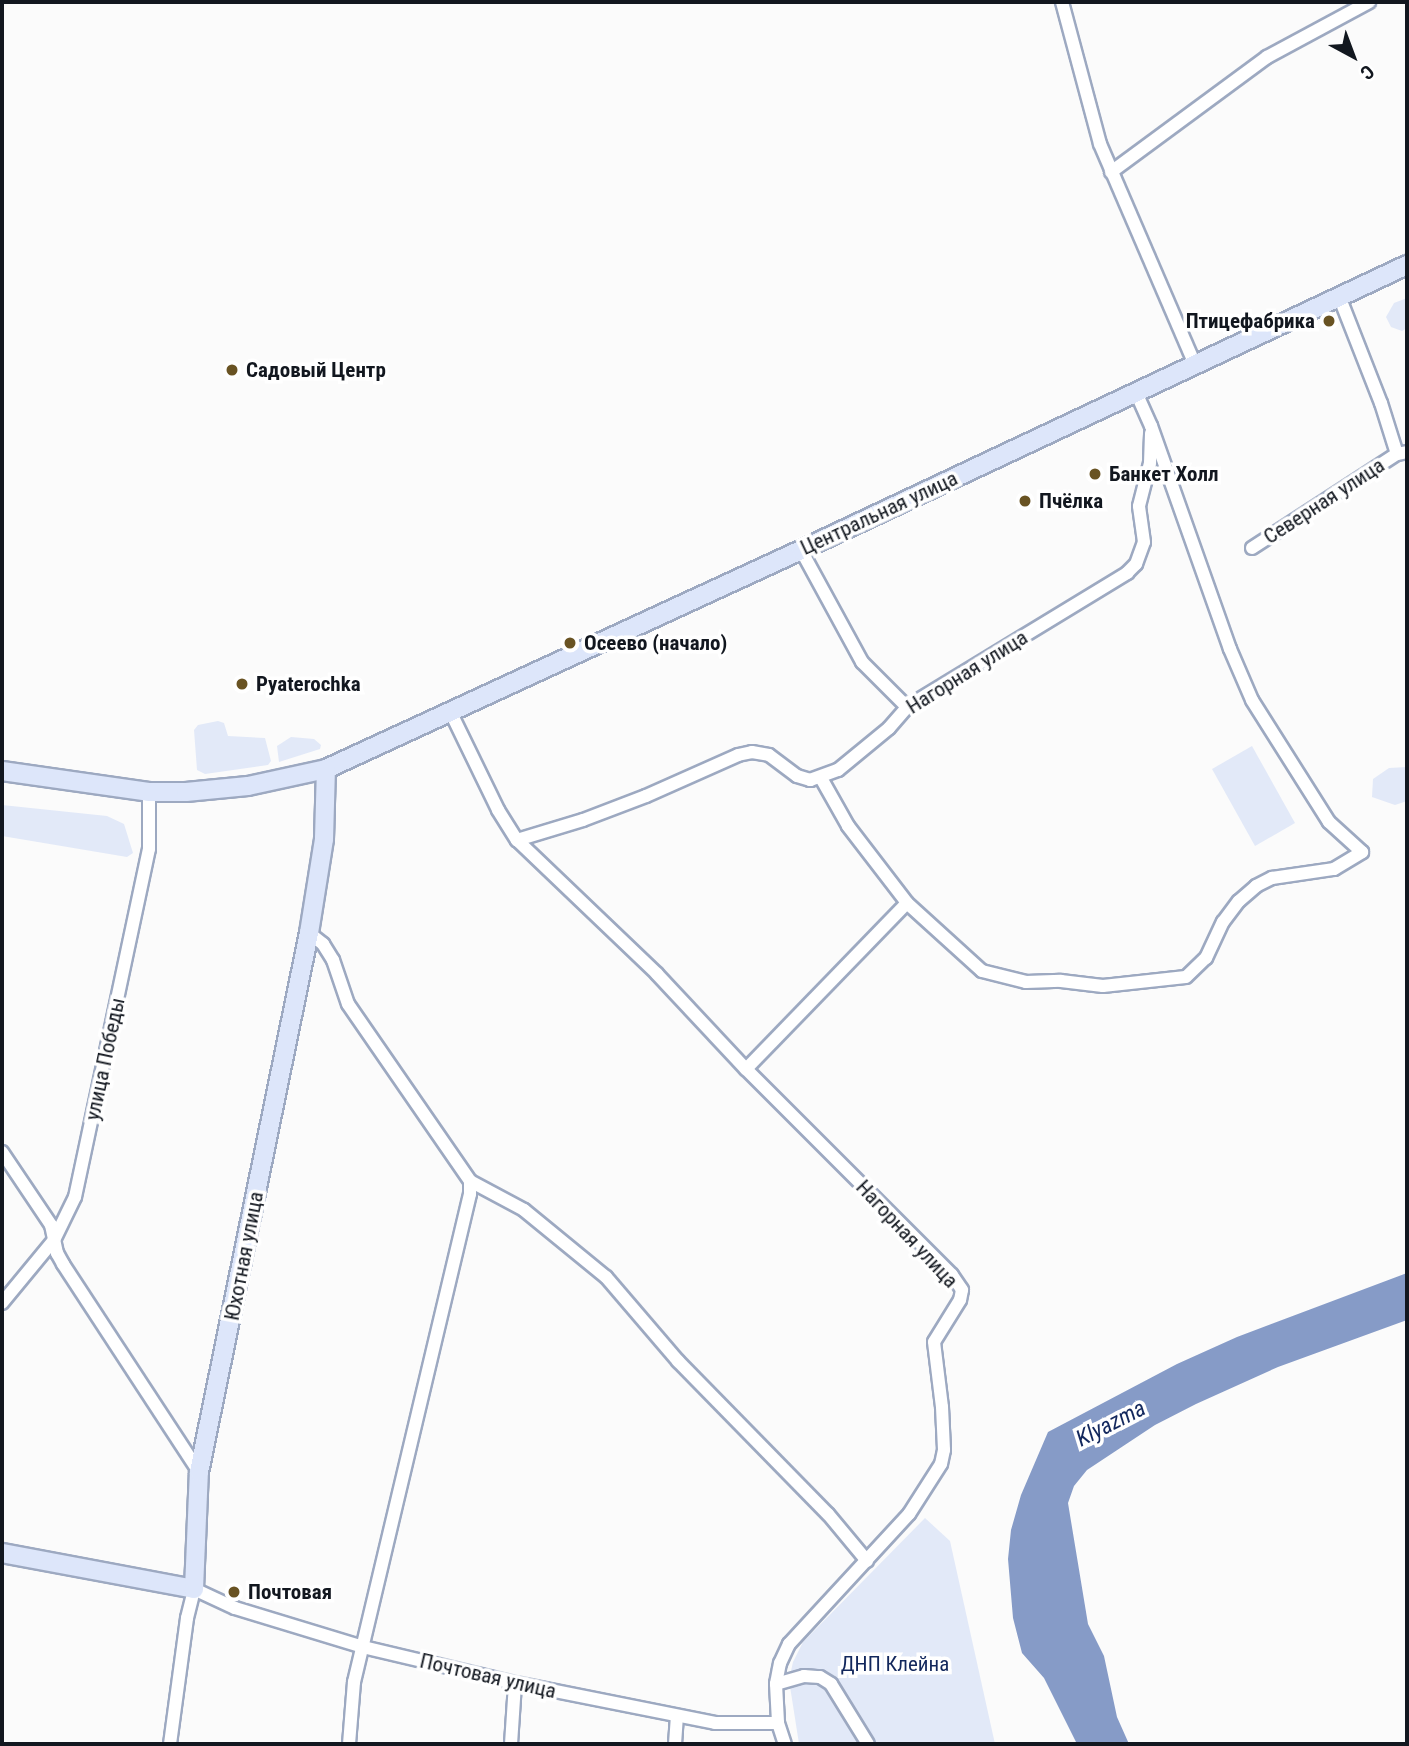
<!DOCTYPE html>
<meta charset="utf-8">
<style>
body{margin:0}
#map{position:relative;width:1409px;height:1746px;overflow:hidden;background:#fbfbfb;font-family:"Roboto Condensed",sans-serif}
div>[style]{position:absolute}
.green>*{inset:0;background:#e2e9f8}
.water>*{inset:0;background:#869bc7}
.roads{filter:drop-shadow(2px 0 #9da9c1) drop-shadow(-2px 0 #9da9c1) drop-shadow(0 2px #9da9c1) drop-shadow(0 -2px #9da9c1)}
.street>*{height:12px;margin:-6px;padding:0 6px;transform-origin:6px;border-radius:6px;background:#fff}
.secondary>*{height:18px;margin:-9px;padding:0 9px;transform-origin:9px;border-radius:9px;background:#dde6fa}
.dots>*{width:19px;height:19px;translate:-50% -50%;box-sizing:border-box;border:4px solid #fff;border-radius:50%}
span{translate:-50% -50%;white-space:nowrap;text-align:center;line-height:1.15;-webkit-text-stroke:7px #fff;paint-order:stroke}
.poi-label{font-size:21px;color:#12171f;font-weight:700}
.right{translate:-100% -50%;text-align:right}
.left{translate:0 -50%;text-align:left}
.street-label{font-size:21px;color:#12171f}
.park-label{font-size:21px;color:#12275c}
.water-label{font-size:23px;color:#13285d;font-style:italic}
.frame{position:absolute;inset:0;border:4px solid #12171f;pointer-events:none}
.north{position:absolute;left:1318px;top:21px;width:70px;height:70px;-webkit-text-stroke:5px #fff;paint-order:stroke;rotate:139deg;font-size:19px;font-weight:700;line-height:28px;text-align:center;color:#12171f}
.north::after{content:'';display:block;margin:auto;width:24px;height:32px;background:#12171f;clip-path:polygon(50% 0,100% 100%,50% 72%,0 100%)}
</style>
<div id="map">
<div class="green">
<i style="clip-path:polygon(1407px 298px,1407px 328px,1402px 331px,1391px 327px,1386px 317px,1394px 303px)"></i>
<i style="clip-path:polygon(218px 721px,224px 723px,228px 736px,265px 738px,271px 761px,268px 765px,205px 774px,197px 770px,194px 730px,198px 725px)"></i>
<i style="clip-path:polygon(291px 737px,314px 739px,321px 745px,320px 749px,279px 762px,277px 746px)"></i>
<i style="clip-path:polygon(1252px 746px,1295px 823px,1255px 846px,1212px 769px)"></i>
<i style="clip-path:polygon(1407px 767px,1407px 801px,1395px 805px,1372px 797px,1373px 779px,1389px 768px)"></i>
<i style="clip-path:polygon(2px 805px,107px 816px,124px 824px,133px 853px,127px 857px,2px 836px)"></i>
<i style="clip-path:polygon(925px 1518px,950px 1541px,995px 1744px,799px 1744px,789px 1680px,793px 1662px,803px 1642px)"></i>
</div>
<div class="water">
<i style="clip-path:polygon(1407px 1273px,1407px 1320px,1278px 1367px,1196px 1404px,1155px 1425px,1087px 1470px,1074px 1486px,1068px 1503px,1088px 1624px,1104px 1656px,1117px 1717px,1129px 1744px,1077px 1744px,1044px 1678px,1022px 1653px,1013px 1618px,1008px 1559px,1011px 1530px,1021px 1495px,1048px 1432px,1177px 1364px,1237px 1337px)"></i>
</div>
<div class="roads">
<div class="street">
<i style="left:1062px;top:2px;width:147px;rotate:75deg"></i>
<i style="left:1100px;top:144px;width:241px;rotate:66.7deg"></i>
<i style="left:1111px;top:172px;width:194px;rotate:-36.4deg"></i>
<i style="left:1267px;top:57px;width:116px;rotate:-28.3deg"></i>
<i style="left:1339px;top:296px;width:115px;rotate:68.6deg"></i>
<i style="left:1381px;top:403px;width:53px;rotate:72.6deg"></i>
<i style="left:1252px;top:548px;width:173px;rotate:-33deg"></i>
<i style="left:1397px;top:454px;width:10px;rotate:-11deg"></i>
<i style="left:801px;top:550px;width:128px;rotate:61.4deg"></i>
<i style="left:862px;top:662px;width:64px;rotate:45deg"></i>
<i style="left:451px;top:713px;width:108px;rotate:64.1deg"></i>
<i style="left:498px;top:810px;width:36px;rotate:58deg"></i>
<i style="left:517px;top:840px;width:194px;rotate:43.7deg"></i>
<i style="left:657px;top:974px;width:130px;rotate:46.9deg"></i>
<i style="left:746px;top:1069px;width:291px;rotate:45deg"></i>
<i style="left:952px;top:1275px;width:18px;rotate:56deg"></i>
<i style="left:962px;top:1290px;width:10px;rotate:101deg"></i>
<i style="left:960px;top:1300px;width:49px;rotate:121.8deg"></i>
<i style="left:934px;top:1342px;width:65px;rotate:83deg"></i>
<i style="left:942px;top:1407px;width:43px;rotate:87.3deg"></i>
<i style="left:944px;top:1450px;width:14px;rotate:102deg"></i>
<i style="left:941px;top:1464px;width:59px;rotate:122.6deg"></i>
<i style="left:909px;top:1514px;width:177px;rotate:132.7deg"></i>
<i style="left:789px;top:1644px;width:21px;rotate:115deg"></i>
<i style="left:780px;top:1663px;width:21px;rotate:101deg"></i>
<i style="left:776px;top:1684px;width:39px;rotate:87deg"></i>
<i style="left:778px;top:1723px;width:22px;rotate:72deg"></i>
<i style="left:821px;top:778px;width:55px;rotate:60.6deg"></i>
<i style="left:848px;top:826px;width:97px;rotate:52.5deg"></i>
<i style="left:907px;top:903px;width:101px;rotate:42.2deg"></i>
<i style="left:982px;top:971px;width:45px;rotate:14deg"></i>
<i style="left:1026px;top:982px;width:35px;rotate:-2deg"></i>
<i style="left:1061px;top:981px;width:42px;rotate:6.8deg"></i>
<i style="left:1103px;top:986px;width:83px;rotate:-6.2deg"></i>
<i style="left:1186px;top:977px;width:28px;rotate:-44deg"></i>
<i style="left:1206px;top:958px;width:40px;rotate:-65deg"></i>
<i style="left:1223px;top:922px;width:26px;rotate:-53deg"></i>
<i style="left:1239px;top:901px;width:23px;rotate:-41deg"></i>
<i style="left:1256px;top:886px;width:18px;rotate:-27deg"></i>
<i style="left:1272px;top:878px;width:63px;rotate:-8.3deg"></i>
<i style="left:1334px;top:869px;width:33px;rotate:-31deg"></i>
<i style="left:1362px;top:852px;width:45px;rotate:-137.7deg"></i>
<i style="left:1329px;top:822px;width:144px;rotate:-122.3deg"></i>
<i style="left:1252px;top:700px;width:56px;rotate:-113.3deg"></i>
<i style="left:1230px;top:649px;width:237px;rotate:-109.5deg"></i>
<i style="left:1151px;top:426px;width:36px;rotate:-114deg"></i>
<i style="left:517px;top:840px;width:69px;rotate:-16.9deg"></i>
<i style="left:583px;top:820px;width:67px;rotate:-20.9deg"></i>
<i style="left:646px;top:796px;width:101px;rotate:-24deg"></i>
<i style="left:738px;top:755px;width:14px;rotate:-12deg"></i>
<i style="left:752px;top:752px;width:17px;rotate:10deg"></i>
<i style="left:769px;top:755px;width:35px;rotate:37deg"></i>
<i style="left:797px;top:776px;width:14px;rotate:17deg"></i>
<i style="left:810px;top:780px;width:30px;rotate:-20deg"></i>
<i style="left:838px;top:770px;width:66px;rotate:-39.5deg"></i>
<i style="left:889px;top:728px;width:28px;rotate:-49deg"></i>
<i style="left:907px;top:707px;width:258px;rotate:-31.3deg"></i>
<i style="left:1127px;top:573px;width:13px;rotate:-45deg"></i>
<i style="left:1136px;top:564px;width:23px;rotate:-70deg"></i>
<i style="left:1144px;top:542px;width:36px;rotate:-98deg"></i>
<i style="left:1139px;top:506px;width:44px;rotate:-75.7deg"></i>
<i style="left:1150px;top:463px;width:30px;rotate:-88deg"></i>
<i style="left:309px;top:933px;width:18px;rotate:38deg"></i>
<i style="left:323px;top:944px;width:19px;rotate:58deg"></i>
<i style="left:333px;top:960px;width:46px;rotate:71.2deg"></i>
<i style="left:348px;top:1004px;width:215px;rotate:55.4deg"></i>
<i style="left:470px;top:1181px;width:13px;rotate:90deg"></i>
<i style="left:470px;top:1194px;width:502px;rotate:103.37deg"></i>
<i style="left:354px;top:1682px;width:62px;rotate:94.6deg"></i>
<i style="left:746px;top:1069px;width:231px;rotate:-45.9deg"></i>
<i style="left:2px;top:1152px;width:88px;rotate:56.1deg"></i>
<i style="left:51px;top:1225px;width:29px;rotate:78deg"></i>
<i style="left:57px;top:1253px;width:13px;rotate:61deg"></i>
<i style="left:63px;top:1264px;width:249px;rotate:56.8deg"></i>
<i style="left:470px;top:1181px;width:61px;rotate:28.2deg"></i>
<i style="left:524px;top:1210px;width:106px;rotate:39.3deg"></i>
<i style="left:606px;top:1277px;width:111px;rotate:49.4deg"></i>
<i style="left:678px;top:1361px;width:214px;rotate:45.6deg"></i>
<i style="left:828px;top:1514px;width:61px;rotate:50.3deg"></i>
<i style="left:2px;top:1303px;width:82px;rotate:-50.5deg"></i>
<i style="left:54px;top:1240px;width:48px;rotate:-64deg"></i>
<i style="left:75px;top:1197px;width:356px;rotate:-78deg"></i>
<i style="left:149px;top:849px;width:57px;rotate:-90deg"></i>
<i style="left:776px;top:1684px;width:29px;rotate:-16deg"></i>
<i style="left:804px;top:1676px;width:16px;rotate:4deg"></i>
<i style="left:820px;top:1677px;width:13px;rotate:32deg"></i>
<i style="left:831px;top:1684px;width:70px;rotate:58.3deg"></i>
<i style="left:170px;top:1744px;width:127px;rotate:-82.3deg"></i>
<i style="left:187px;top:1618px;width:30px;rotate:-76deg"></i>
<i style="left:194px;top:1589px;width:45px;rotate:24.9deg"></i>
<i style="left:235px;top:1608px;width:134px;rotate:16.9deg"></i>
<i style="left:363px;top:1647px;width:156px;rotate:13.3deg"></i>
<i style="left:515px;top:1683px;width:204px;rotate:11.3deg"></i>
<i style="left:715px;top:1723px;width:63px"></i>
<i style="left:511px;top:1744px;width:61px;rotate:-86.2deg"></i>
<i style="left:675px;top:1744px;width:28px;rotate:-86deg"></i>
</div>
<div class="secondary">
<i style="left:2px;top:771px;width:148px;rotate:8.1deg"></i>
<i style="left:149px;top:792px;width:37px"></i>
<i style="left:186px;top:792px;width:62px;rotate:-5.5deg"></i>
<i style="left:248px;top:786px;width:80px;rotate:-12.3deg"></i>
<i style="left:326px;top:769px;width:523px;rotate:-24.75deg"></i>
<i style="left:801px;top:550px;width:670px;rotate:-25.19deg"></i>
<i style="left:2px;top:1553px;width:195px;rotate:10.6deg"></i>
<i style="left:194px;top:1589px;width:117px;rotate:-87.6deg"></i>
<i style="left:199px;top:1472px;width:550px;rotate:-78.47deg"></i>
<i style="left:309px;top:933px;width:95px;rotate:-80.9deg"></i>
<i style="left:324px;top:839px;width:70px;rotate:-88.4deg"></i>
</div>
</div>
<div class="dots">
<i style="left:1329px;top:321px;background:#695323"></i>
<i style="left:232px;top:370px;background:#695323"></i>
<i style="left:1095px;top:474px;background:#695323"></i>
<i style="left:1025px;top:501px;background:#695323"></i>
<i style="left:570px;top:643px;background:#695323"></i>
<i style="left:242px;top:684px;background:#695323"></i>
<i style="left:234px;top:1592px;background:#695323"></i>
</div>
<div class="poi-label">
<span class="right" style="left:1315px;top:321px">Птицефабрика</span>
<span class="left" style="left:246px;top:370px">Садовый Центр</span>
<span class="left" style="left:1109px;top:474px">Банкет Холл</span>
<span class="left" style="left:1039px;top:501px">Пчёлка</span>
<span class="left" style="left:584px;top:643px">Осеево (начало)</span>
<span class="left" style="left:256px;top:684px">Pyaterochka</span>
<span class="left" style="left:248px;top:1592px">Почтовая</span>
</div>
<div class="street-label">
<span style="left:1324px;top:501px;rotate:-33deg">Северная улица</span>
<span style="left:879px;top:513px;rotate:-25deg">Центральная улица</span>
<span style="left:967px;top:672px;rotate:-32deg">Нагорная улица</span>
<span style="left:105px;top:1059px;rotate:-78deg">улица Победы</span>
<span style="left:907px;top:1234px;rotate:47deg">Нагорная улица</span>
<span style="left:244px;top:1256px;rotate:-79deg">Юхотная улица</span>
<span style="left:488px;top:1676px;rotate:13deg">Почтовая улица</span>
</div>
<div class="park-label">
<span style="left:895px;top:1664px">ДНП Клейна</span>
</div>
<div class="water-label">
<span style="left:1111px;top:1424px;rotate:-27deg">Klyazma</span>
</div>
<div class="frame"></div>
<div class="north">С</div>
</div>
